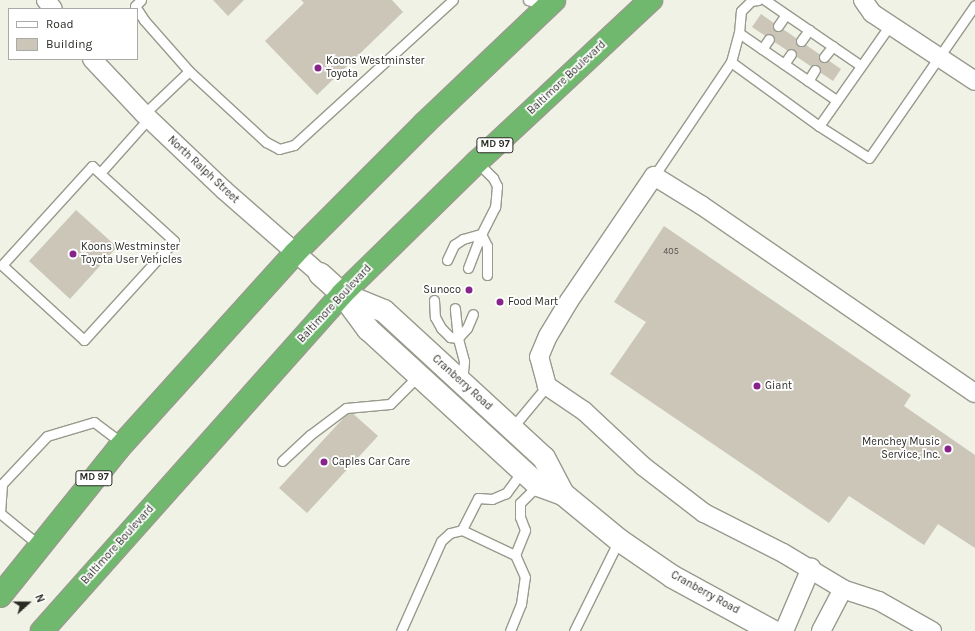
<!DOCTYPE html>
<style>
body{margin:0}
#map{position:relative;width:975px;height:631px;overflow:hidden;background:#eff2e4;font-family:Karla,sans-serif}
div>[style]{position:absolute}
.building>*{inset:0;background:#ccc6b9}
.roads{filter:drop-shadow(1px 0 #989a8d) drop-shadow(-1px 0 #989a8d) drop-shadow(0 1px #989a8d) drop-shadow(0 -1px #989a8d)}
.lane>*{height:9px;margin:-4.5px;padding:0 4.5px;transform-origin:4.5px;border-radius:4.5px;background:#fff}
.street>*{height:18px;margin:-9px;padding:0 9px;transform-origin:9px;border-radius:9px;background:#fff}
.secondary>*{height:22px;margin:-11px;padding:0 11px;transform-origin:11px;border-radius:11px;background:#fff}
.highway>*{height:22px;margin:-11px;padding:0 11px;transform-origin:11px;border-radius:11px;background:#70b86e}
.dots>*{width:11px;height:11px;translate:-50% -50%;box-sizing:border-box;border:2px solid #fff;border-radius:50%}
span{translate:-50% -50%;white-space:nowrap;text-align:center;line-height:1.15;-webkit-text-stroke:3.5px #fff;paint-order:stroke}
.number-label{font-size:9px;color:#53524b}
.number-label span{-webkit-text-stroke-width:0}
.shield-label span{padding:1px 3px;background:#fff;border:1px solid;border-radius:3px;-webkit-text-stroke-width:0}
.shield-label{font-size:10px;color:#2b2b26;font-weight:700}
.poi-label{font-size:11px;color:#2b2b26}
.left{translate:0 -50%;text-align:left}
.right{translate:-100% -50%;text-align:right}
.street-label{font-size:11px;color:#2b2b26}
.legend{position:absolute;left:8px;top:8px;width:130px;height:52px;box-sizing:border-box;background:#fff;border:1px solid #aaaaa8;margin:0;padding:5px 7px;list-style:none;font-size:12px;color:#2b2b26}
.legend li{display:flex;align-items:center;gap:8px;height:20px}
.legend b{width:20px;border:1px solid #aaaaa8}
.north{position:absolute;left:8px;top:583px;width:40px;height:40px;-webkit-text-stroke:3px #fff;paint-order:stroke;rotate:69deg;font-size:11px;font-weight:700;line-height:16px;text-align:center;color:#2b2b26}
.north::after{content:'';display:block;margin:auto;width:14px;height:18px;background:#2b2b26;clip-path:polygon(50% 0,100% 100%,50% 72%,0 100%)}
</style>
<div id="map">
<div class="building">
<i style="clip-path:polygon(213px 0,244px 0,228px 16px)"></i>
<i style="clip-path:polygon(301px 0,392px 0,403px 12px,317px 95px,265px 41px,304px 3px)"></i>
<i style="clip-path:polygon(761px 14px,841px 69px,833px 81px,752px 27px)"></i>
<i style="clip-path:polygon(76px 210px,117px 247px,70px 299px,29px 261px)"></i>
<i style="clip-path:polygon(664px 226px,911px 395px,904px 406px,975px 455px,975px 548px,938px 524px,924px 545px,849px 496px,829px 523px,610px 374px,646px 322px,614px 302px)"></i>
<i style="clip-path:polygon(350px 411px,378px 436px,307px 513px,279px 488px)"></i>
</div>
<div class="roads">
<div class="lane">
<i style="left:141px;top:0;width:8px;rotate:135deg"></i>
<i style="left:135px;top:6px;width:17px;rotate:57deg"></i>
<i style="left:144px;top:20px;width:68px;rotate:48.6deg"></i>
<i style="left:528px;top:0;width:19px;rotate:18deg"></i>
<i style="left:765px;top:0;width:115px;rotate:34.4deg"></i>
<i style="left:778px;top:26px;width:14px;rotate:-56deg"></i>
<i style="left:739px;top:33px;width:118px;rotate:34.6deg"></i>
<i style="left:801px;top:41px;width:14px;rotate:-54deg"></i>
<i style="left:762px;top:49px;width:12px;rotate:-55deg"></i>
<i style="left:824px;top:57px;width:14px;rotate:-51deg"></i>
<i style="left:731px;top:62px;width:109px;rotate:36deg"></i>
<i style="left:819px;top:126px;width:59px;rotate:32.6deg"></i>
<i style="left:869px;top:158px;width:186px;rotate:-55.3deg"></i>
<i style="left:784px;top:64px;width:12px;rotate:-55deg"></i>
<i style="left:808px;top:81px;width:13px;rotate:-58deg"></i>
<i style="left:144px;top:114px;width:62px;rotate:-43.7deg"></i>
<i style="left:189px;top:71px;width:105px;rotate:42.7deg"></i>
<i style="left:266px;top:142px;width:15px;rotate:28deg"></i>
<i style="left:279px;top:149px;width:16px;rotate:-15deg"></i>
<i style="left:294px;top:145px;width:215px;rotate:-42.4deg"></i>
<i style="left:819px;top:126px;width:123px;rotate:-54.9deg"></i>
<i style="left:477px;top:162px;width:23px;rotate:45deg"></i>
<i style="left:493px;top:178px;width:9px;rotate:63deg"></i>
<i style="left:497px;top:186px;width:21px;rotate:95deg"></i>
<i style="left:495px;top:207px;width:30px;rotate:117deg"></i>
<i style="left:481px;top:234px;width:13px;rotate:63deg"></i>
<i style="left:487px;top:246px;width:29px;rotate:90deg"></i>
<i style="left:92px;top:166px;width:111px;rotate:42.4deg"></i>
<i style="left:174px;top:241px;width:134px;rotate:132.3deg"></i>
<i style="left:84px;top:340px;width:111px;rotate:-137.6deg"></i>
<i style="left:2px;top:265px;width:134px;rotate:-47.7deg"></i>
<i style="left:100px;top:173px;width:74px;rotate:-48.3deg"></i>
<i style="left:654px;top:176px;width:138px;rotate:-56deg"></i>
<i style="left:731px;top:62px;width:30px;rotate:-75deg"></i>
<i style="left:739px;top:33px;width:22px;rotate:-85deg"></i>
<i style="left:741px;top:11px;width:14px;rotate:-45deg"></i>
<i style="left:751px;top:1px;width:7px;rotate:-8deg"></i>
<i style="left:447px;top:260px;width:17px;rotate:-65deg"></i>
<i style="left:454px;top:245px;width:11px;rotate:-34deg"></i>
<i style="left:463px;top:239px;width:19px;rotate:-16deg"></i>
<i style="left:468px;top:268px;width:36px;rotate:-69deg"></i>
<i style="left:434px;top:300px;width:17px;rotate:87deg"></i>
<i style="left:435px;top:317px;width:13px;rotate:61deg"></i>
<i style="left:441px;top:328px;width:13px;rotate:45deg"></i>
<i style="left:450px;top:337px;width:8px;rotate:7deg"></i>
<i style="left:458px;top:338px;width:30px;rotate:-96deg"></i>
<i style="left:462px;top:381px;width:20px;rotate:-84deg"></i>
<i style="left:464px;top:361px;width:24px;rotate:-105deg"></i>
<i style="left:458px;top:338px;width:13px;rotate:-48deg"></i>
<i style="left:467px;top:328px;width:15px;rotate:-67deg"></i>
<i style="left:512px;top:428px;width:55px;rotate:-50.2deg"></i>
<i style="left:282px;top:461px;width:38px;rotate:-43deg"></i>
<i style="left:310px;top:435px;width:45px;rotate:-36.9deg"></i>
<i style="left:346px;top:408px;width:44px;rotate:-5.2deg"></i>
<i style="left:390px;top:404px;width:41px;rotate:-45deg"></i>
<i style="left:523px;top:470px;width:29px;rotate:126deg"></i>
<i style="left:506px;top:493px;width:15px;rotate:157deg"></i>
<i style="left:492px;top:499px;width:14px;rotate:-176deg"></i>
<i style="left:478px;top:498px;width:36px;rotate:117deg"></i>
<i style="left:462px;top:530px;width:59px;rotate:25.3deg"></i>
<i style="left:515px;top:555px;width:27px;rotate:-68deg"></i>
<i style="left:525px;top:530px;width:14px;rotate:-111deg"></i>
<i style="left:520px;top:517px;width:14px;rotate:-90deg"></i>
<i style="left:520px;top:503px;width:25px;rotate:-45deg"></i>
<i style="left:40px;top:546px;width:52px;rotate:-140.5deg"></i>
<i style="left:0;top:513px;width:29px;rotate:-86deg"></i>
<i style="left:2px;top:484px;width:66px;rotate:-46.8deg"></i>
<i style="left:47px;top:436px;width:49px;rotate:-16.6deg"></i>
<i style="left:94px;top:422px;width:36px;rotate:37deg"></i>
<i style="left:401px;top:631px;width:98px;rotate:-66deg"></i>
<i style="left:441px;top:541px;width:12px;rotate:-42deg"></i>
<i style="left:450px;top:533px;width:12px;rotate:-14deg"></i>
<i style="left:510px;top:631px;width:29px;rotate:-68deg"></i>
<i style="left:521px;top:604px;width:27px;rotate:-82deg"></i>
<i style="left:525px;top:577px;width:24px;rotate:-114deg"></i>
<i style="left:574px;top:631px;width:102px;rotate:-63.7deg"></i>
</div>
<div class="street">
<i style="left:46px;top:0;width:11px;rotate:52deg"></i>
<i style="left:863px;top:0;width:16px;rotate:55deg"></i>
<i style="left:872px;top:13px;width:123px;rotate:33.4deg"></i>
<i style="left:92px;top:59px;width:76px;rotate:46.6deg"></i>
<i style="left:144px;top:114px;width:110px;rotate:43.5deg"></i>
<i style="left:224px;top:190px;width:128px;rotate:41.2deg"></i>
<i style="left:784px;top:631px;width:69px;rotate:-66.8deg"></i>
<i style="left:821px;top:631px;width:47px;rotate:-62.4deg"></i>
<i style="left:932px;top:631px;width:61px;rotate:-150.5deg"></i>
<i style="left:879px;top:601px;width:38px;rotate:-162deg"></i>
<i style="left:843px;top:589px;width:70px;rotate:-149deg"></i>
<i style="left:783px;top:553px;width:89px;rotate:-153.1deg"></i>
<i style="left:704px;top:513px;width:77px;rotate:-142.4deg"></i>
<i style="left:643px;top:466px;width:81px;rotate:-137deg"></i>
<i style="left:584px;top:411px;width:45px;rotate:-146deg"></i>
<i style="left:547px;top:386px;width:30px;rotate:-105deg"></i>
<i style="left:539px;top:357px;width:23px;rotate:-67deg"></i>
<i style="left:548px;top:336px;width:41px;rotate:-59deg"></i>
<i style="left:569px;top:301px;width:151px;rotate:-55.8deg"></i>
<i style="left:654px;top:176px;width:55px;rotate:31.7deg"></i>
<i style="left:701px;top:205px;width:332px;rotate:34.5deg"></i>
</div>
<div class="secondary">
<i style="left:320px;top:274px;width:30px;rotate:42deg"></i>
<i style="left:342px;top:294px;width:44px;rotate:53.4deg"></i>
<i style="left:368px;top:329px;width:231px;rotate:42.5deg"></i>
<i style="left:538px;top:485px;width:27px;rotate:20deg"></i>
<i style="left:563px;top:494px;width:72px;rotate:39.4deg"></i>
<i style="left:619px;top:540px;width:65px;rotate:34.4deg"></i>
<i style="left:673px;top:577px;width:113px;rotate:28.6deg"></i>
<i style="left:342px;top:294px;width:45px;rotate:22deg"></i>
<i style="left:384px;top:311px;width:217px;rotate:42.6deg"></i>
<i style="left:544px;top:458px;width:41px;rotate:62.2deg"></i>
</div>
<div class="highway">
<i style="left:0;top:596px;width:189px;rotate:-51.2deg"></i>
<i style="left:118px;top:449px;width:264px;rotate:-47.9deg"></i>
<i style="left:295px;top:253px;width:184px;rotate:-45deg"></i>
<i style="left:425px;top:123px;width:178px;rotate:-43.6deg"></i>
<i style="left:42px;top:631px;width:451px;rotate:-48.3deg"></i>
<i style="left:342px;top:294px;width:189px;rotate:-44.4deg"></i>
<i style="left:477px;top:162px;width:238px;rotate:-43deg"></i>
</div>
</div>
<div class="dots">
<i style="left:318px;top:68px;background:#88238b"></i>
<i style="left:73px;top:254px;background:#88238b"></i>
<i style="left:469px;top:290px;background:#88238b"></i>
<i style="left:500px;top:302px;background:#88238b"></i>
<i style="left:757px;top:386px;background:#88238b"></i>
<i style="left:948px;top:449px;background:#88238b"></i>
<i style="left:324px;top:462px;background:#88238b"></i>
</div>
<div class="number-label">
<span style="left:671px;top:251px">405</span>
</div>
<div class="shield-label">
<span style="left:495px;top:145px">MD 97</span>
<span style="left:94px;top:478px">MD 97</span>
</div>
<div class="poi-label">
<span class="left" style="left:326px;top:68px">Koons Westminster<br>Toyota</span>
<span class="left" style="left:81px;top:254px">Koons Westminster<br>Toyota User Vehicles</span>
<span class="right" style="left:461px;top:290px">Sunoco</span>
<span class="left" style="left:508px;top:302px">Food Mart</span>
<span class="left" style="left:765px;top:386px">Giant</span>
<span class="right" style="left:940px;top:449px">Menchey Music<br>Service, Inc.</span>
<span class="left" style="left:332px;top:462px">Caples Car Care</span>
</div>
<div class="street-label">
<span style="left:567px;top:78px;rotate:-43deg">Baltimore Boulevard</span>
<span style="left:203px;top:170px;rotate:43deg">North Ralph Street</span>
<span style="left:335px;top:304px;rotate:-47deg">Baltimore Boulevard</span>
<span style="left:462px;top:383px;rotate:42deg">Cranberry Road</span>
<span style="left:118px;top:545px;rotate:-48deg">Baltimore Boulevard</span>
<span style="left:705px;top:593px;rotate:29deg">Cranberry Road</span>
</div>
<ul class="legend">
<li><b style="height:5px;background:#fff"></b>Road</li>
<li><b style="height:11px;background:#ccc6b9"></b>Building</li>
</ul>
<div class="north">N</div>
</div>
